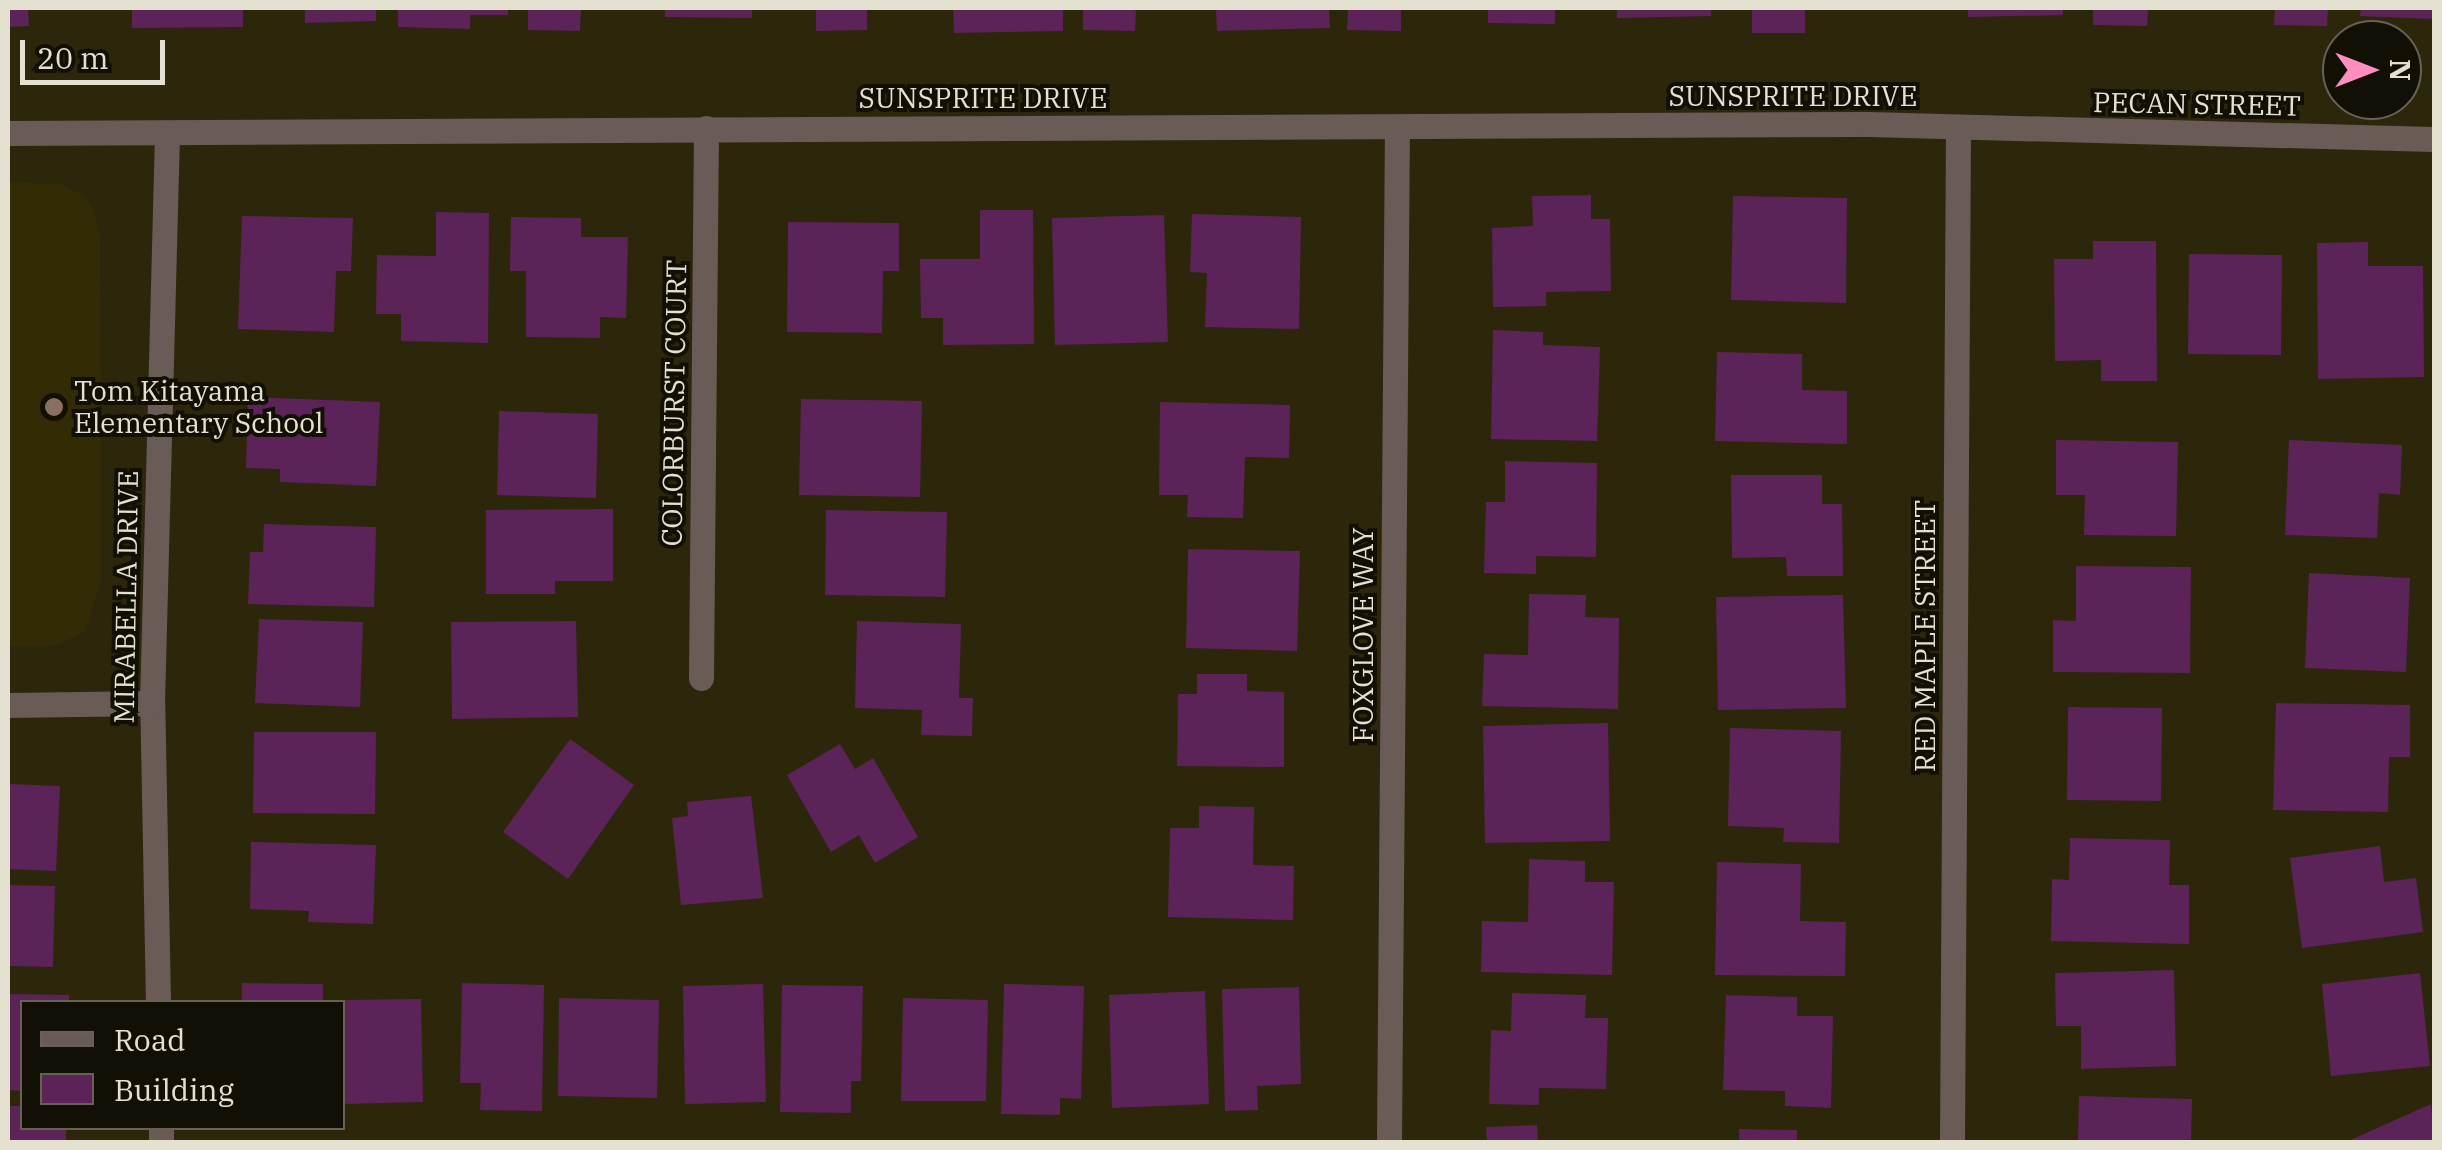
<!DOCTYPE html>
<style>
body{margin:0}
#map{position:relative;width:2442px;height:1150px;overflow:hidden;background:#2c270a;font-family:"IBM Plex Serif",serif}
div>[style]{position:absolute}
.built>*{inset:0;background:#332b05}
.building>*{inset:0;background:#5c2359}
.minor>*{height:25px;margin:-12.5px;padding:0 12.5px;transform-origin:12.5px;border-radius:12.5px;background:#6a5b57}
.dots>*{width:28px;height:28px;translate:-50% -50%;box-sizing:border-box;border:5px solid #120f05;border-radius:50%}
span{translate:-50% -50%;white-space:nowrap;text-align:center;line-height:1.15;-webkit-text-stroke:8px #120f05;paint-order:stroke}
.street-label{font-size:28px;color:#e4e1d0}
.poi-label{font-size:28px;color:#e4e1d0}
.left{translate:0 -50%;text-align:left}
.frame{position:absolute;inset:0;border:10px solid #e4e1d0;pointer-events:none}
.legend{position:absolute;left:20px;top:1000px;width:325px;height:130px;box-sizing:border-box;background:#120f05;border:2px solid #666356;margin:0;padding:12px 18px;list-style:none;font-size:30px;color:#e4e1d0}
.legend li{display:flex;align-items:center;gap:20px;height:50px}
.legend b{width:50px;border:2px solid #666356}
.north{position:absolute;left:2322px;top:20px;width:100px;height:100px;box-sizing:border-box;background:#120f05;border:2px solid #666356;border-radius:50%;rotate:90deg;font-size:28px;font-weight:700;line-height:40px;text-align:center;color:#e4e1d0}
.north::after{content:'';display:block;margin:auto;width:35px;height:45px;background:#fd8ebe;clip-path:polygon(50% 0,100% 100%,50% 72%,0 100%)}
.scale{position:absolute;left:20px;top:40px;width:145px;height:45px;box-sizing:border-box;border:5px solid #e4e1d0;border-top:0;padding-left:12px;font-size:30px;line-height:35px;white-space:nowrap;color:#e4e1d0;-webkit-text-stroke:8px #120f05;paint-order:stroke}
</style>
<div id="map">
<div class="built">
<i style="clip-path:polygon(8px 182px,60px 184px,82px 194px,94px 210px,100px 237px,102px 577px,86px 631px,54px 646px,8px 646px)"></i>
</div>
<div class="building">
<i style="clip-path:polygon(8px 8px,28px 8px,29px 26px,8px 27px)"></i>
<i style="clip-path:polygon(132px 8px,243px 8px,243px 27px,132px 28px)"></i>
<i style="clip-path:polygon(305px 8px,376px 8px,376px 21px,305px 23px)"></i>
<i style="clip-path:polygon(398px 8px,508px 8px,508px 15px,470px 15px,470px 29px,398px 27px)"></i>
<i style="clip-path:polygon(528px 8px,581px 8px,580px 31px,528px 30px)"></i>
<i style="clip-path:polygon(665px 8px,752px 8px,752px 18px,665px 17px)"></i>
<i style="clip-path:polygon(816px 8px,867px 8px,867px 30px,816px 31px)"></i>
<i style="clip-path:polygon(953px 8px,1063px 8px,1063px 31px,954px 33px)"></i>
<i style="clip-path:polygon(1083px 8px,1136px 8px,1135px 31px,1083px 30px)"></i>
<i style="clip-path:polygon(1216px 8px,1329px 8px,1330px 28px,1217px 31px)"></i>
<i style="clip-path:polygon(1348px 8px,1401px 8px,1401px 31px,1347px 30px)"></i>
<i style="clip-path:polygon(1488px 8px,1555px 8px,1555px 24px,1488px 23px)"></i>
<i style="clip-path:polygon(1617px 8px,1711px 8px,1711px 16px,1617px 18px)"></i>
<i style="clip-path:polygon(1752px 8px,1805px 8px,1805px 33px,1752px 33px)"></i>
<i style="clip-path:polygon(1968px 8px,2063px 8px,2063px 15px,1968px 17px)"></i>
<i style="clip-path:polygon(2093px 8px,2148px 8px,2147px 26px,2093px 25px)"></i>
<i style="clip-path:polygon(2275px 8px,2328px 8px,2327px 26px,2274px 25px)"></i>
<i style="clip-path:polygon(2361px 8px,2434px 8px,2434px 19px,2360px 16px)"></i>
<i style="clip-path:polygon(1591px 195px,1591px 219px,1610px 219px,1611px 291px,1546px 292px,1546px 306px,1493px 307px,1492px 228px,1533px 226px,1532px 196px)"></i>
<i style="clip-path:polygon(1733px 196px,1847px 198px,1846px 303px,1731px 300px)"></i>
<i style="clip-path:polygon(980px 210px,1033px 210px,1034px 344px,943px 345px,943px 318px,921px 318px,920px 259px,980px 259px)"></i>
<i style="clip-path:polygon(436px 212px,489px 213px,488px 343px,401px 341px,401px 314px,376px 314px,377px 255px,436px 256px)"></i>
<i style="clip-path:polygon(1192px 214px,1301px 217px,1299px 329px,1205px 327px,1207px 273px,1190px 272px)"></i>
<i style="clip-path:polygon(1164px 215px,1168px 342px,1055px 345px,1052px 218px)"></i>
<i style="clip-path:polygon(242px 216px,353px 218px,351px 271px,336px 271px,334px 332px,238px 329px)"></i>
<i style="clip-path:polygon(511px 217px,581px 218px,581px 237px,628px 237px,626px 318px,600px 317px,600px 338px,526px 337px,526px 271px,510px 271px)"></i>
<i style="clip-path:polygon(788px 222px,899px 223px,899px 271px,883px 271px,882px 333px,787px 332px)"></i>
<i style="clip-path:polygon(2093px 241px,2156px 241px,2157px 381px,2101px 381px,2101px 360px,2055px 361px,2054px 259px,2093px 259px)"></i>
<i style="clip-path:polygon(2368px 242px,2368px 266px,2423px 266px,2424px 377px,2318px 379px,2317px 243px)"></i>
<i style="clip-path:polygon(2189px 254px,2282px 255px,2281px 355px,2188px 354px)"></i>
<i style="clip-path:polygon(1493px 330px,1543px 332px,1543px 345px,1600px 347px,1597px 441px,1491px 439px)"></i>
<i style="clip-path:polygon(1717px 352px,1802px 354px,1802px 390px,1847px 391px,1847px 444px,1715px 441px)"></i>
<i style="clip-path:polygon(248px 397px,380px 402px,376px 486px,280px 482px,280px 469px,246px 468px)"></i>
<i style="clip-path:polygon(801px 399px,922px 401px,920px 497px,799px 495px)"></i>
<i style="clip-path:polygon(1160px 402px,1290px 405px,1289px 458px,1245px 457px,1243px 518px,1187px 517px,1188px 495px,1159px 495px)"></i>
<i style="clip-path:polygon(499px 411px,598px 414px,596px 498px,497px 495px)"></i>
<i style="clip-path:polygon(2056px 440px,2178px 442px,2176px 536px,2084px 535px,2085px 495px,2056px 495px)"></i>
<i style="clip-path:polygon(2289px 440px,2402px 445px,2400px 495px,2379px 493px,2377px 538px,2285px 535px)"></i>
<i style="clip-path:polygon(1505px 461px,1597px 463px,1596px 557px,1536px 556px,1536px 574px,1484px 573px,1486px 502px,1505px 502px)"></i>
<i style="clip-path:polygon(1731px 475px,1822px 475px,1822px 504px,1842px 504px,1843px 576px,1787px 576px,1786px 557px,1732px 558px)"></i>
<i style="clip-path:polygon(613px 509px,613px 581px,555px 581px,555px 594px,486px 594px,486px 510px)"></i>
<i style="clip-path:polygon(826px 510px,947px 512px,945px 597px,825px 595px)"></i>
<i style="clip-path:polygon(264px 524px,376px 527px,374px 607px,248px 604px,250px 552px,263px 552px)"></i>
<i style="clip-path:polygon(1188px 549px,1300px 551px,1297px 651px,1186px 648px)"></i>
<i style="clip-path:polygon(2076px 566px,2191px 567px,2190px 673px,2053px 672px,2053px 620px,2076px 621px)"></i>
<i style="clip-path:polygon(2309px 573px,2410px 578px,2406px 672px,2305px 668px)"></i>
<i style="clip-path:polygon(1529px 594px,1586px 595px,1585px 617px,1619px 618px,1618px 709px,1482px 706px,1484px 654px,1528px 655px)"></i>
<i style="clip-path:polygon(1843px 595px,1846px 708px,1718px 710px,1716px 597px)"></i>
<i style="clip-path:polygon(259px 619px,363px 622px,360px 707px,255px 703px)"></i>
<i style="clip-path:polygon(576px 621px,578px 717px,452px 719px,451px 622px)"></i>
<i style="clip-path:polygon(857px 621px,961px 624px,959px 698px,973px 698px,972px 736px,921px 735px,922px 710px,855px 708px)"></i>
<i style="clip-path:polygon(1197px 674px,1247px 674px,1247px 691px,1284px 692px,1284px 767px,1177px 766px,1178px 694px,1197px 694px)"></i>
<i style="clip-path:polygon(2276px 703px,2410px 705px,2410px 757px,2389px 757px,2388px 812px,2273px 810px)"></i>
<i style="clip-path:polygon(2068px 707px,2162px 708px,2161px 801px,2067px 800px)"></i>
<i style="clip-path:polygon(1608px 723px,1610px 841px,1485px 843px,1483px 726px)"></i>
<i style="clip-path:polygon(1730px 728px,1841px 731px,1839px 843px,1783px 842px,1784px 828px,1728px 826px)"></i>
<i style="clip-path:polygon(254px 732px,376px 732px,375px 814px,253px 813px)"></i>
<i style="clip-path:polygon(570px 739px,634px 785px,568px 879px,503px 832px)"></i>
<i style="clip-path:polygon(840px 744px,855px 769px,873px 758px,918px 837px,875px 863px,859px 835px,831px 852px,787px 775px)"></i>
<i style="clip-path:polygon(8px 784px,60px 786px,56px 871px,8px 869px)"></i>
<i style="clip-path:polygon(751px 796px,763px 898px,681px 905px,672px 818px,688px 816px,687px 802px)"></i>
<i style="clip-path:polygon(1199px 806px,1254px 807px,1253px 865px,1294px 866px,1293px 920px,1168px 917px,1170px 828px,1199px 828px)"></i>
<i style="clip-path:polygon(2070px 838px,2170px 840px,2169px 885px,2189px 885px,2189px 944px,2051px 941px,2052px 879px,2069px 880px)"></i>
<i style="clip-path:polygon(251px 842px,376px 845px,373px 924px,308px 922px,309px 911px,250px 909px)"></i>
<i style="clip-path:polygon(2380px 846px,2384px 882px,2416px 878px,2423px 932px,2302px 948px,2290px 858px)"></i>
<i style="clip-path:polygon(1529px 859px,1585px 861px,1585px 882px,1614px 882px,1612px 975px,1481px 972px,1482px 921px,1528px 922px)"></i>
<i style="clip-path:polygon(1717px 862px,1801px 864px,1800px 921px,1846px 922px,1845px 976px,1715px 975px)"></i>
<i style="clip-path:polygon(8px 885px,55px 886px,53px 967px,8px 966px)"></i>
<i style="clip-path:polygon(2174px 970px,2176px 1066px,2081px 1069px,2081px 1026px,2056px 1026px,2055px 973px)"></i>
<i style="clip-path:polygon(2420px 973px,2430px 1066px,2331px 1076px,2322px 984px)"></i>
<i style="clip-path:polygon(242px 983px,323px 984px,323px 1002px,242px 1002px)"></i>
<i style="clip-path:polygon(462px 983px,544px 985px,542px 1111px,480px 1110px,481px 1083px,460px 1083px)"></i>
<i style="clip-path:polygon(763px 984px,766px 1102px,685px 1104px,683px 986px)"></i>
<i style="clip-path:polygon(1004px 984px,1084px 986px,1081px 1099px,1060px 1098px,1060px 1115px,1001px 1114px)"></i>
<i style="clip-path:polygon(782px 985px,863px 986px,861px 1081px,851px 1081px,851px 1113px,780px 1112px)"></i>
<i style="clip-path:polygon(1299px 987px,1301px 1084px,1257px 1086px,1258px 1110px,1225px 1111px,1222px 989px)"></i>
<i style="clip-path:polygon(1205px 991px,1209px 1104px,1112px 1108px,1109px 995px)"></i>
<i style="clip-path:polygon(1512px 993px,1586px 995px,1585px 1018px,1608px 1018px,1606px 1089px,1539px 1088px,1539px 1105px,1489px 1104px,1491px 1030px,1511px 1031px)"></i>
<i style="clip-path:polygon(8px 994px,69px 995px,69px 1002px,22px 1002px,22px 1091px,8px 1090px)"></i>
<i style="clip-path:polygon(1726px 995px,1797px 997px,1797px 1016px,1833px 1016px,1831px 1108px,1785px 1106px,1785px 1091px,1723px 1090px)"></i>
<i style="clip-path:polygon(559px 998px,659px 1000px,657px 1098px,558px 1096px)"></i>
<i style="clip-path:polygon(903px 998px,988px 1000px,986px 1101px,901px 1101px)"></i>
<i style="clip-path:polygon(421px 999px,423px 1102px,342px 1104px,342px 1000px)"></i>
<i style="clip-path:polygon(2079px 1096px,2192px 1099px,2191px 1142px,2078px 1142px)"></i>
<i style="clip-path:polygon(2431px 1104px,2434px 1142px,2346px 1142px)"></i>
<i style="clip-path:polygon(8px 1106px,22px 1106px,22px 1128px,66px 1128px,66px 1142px,8px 1142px)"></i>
<i style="clip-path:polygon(1537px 1125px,1538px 1142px,1487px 1142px,1486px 1127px)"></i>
<i style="clip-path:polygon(1739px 1129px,1797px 1130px,1797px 1142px,1739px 1142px)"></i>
</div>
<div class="minor">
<i style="left:8px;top:133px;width:1860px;rotate:-0.28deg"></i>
<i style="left:1868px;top:124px;width:566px;rotate:1.52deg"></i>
<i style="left:701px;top:678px;width:550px;rotate:-89.48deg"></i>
<i style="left:8px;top:705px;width:144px;rotate:-0.8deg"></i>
<i style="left:158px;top:1002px;width:299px;rotate:-91.1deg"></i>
<i style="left:152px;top:703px;width:570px;rotate:-88.49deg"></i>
<i style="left:161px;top:1128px;width:14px;rotate:90deg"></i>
<i style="left:1389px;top:1142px;width:1014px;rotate:-89.55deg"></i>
<i style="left:1952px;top:1142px;width:1013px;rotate:-89.66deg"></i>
</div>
<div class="dots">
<i style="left:54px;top:407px;background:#8d6e63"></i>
</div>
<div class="street-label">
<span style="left:1793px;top:96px">SUNSPRITE DRIVE</span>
<span style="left:983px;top:98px">SUNSPRITE DRIVE</span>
<span style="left:2197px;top:104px;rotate:1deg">PECAN STREET</span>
<span style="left:674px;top:403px;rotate:-89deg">COLORBURST COURT</span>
<span style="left:126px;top:597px;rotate:-89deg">MIRABELLA DRIVE</span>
<span style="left:1363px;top:635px;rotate:-90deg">FOXGLOVE WAY</span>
<span style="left:1925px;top:636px;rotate:-90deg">RED MAPLE STREET</span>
</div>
<div class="poi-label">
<span class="left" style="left:74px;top:407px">Tom Kitayama<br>Elementary School</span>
</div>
<div class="frame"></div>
<ul class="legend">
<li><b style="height:12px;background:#6a5b57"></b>Road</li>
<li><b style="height:28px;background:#5c2359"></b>Building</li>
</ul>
<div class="north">N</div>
<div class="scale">20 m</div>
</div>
